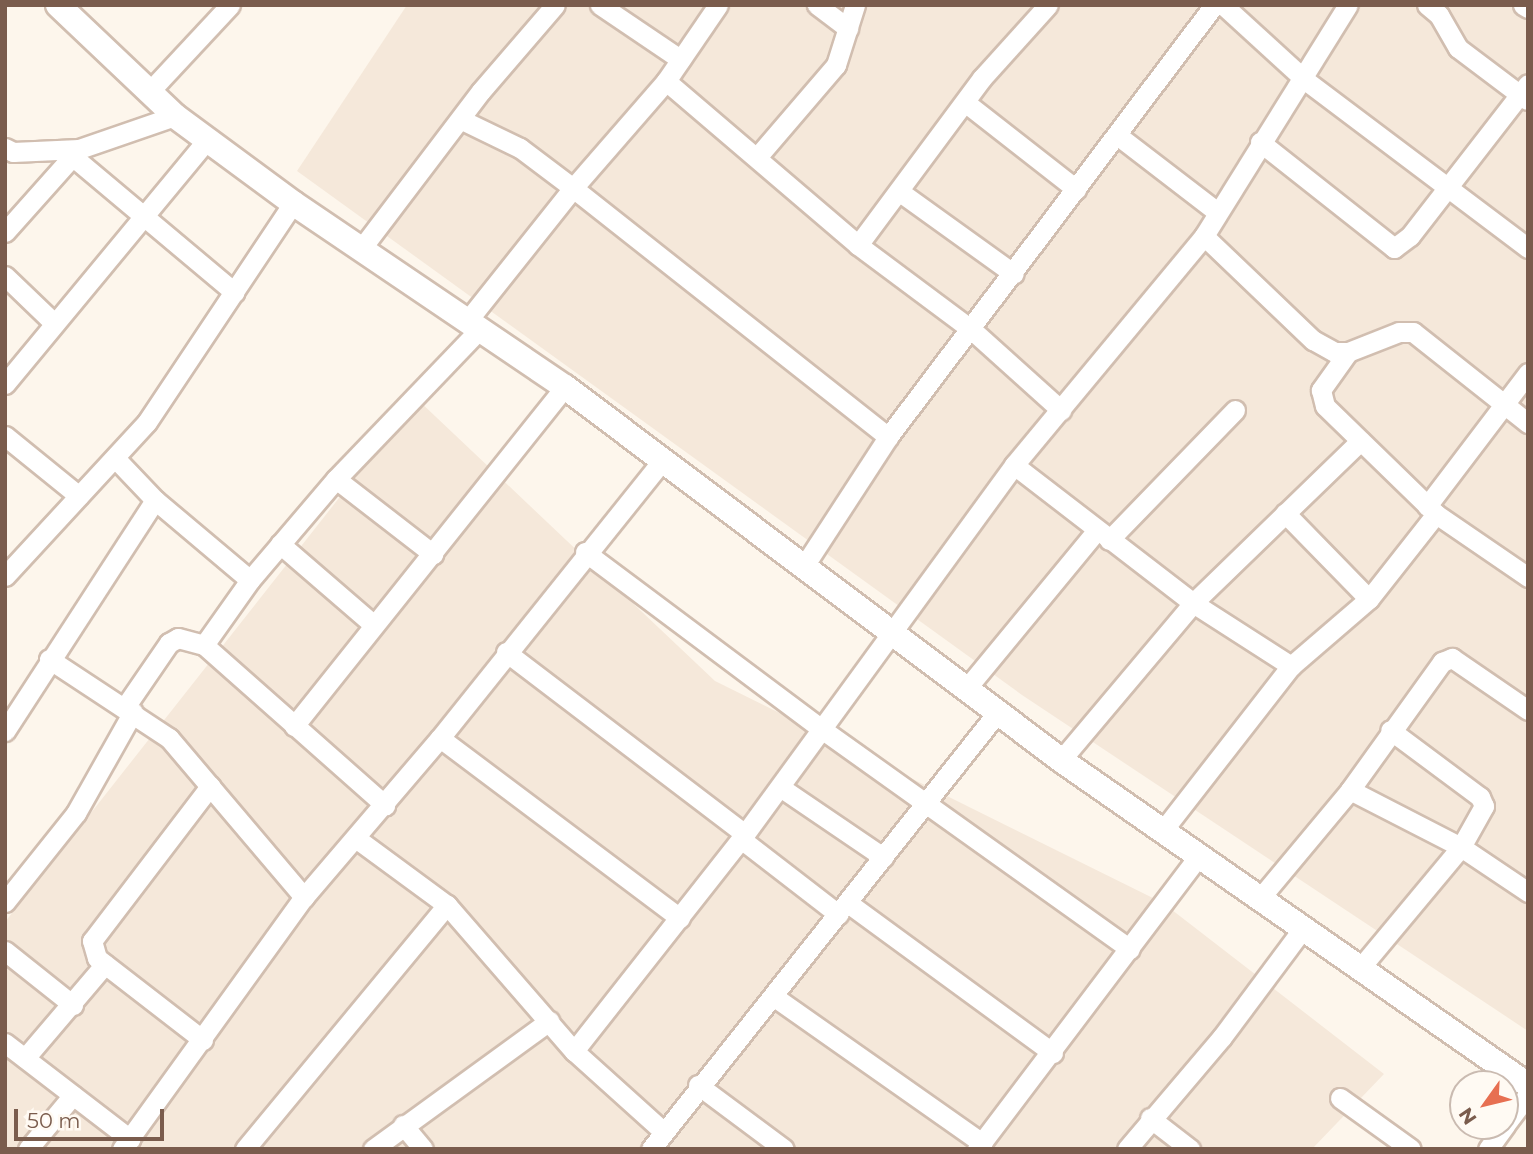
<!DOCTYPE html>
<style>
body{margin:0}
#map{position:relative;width:1533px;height:1154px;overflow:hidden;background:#fdf6ec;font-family:Montserrat,sans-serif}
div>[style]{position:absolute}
.residential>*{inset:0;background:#f5e8da}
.roads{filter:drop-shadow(2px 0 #d1beb0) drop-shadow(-2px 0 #d1beb0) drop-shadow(0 2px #d1beb0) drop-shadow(0 -2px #d1beb0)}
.minor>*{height:19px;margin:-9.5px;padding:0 9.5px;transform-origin:9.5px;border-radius:9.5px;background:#fff}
.tertiary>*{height:24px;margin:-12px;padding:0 12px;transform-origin:12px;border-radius:12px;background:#fff}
span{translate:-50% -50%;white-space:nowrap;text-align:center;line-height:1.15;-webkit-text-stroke:5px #fffaf3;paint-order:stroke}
.frame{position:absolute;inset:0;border:7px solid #7a5c4d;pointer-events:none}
.north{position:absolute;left:1449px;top:1070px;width:70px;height:70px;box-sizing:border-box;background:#fffaf3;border:2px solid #cabbb1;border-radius:50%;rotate:236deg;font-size:19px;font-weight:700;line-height:28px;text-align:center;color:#7a5c4d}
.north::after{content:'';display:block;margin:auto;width:24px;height:32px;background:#e76f51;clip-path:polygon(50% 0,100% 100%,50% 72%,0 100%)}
.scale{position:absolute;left:14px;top:1109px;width:150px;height:32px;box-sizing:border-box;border:4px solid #7a5c4d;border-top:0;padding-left:9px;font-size:21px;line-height:24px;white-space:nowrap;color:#7a5c4d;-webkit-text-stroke:5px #fffaf3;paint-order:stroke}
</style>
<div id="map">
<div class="residential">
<i style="clip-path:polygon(407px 5px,1528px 5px,1528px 1031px,1022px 695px,297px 171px)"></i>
<i style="clip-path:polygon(417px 399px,715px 681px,1163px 903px,1384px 1074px,1312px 1149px,5px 1149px,5px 922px)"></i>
</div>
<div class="roads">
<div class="minor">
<i style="left:600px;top:5px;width:97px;rotate:34deg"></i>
<i style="left:817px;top:5px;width:39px;rotate:37deg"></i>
<i style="left:1223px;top:5px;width:111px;rotate:42.4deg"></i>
<i style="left:1305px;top:80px;width:279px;rotate:37deg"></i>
<i style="left:1427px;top:5px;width:16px;rotate:40deg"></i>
<i style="left:1439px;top:15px;width:38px;rotate:60deg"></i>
<i style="left:1458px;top:48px;width:86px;rotate:37deg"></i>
<i style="left:1523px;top:5px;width:6px;rotate:31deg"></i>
<i style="left:666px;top:81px;width:253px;rotate:40.5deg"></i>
<i style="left:858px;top:245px;width:142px;rotate:36.7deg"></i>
<i style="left:972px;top:330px;width:120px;rotate:42deg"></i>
<i style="left:148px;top:93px;width:120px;rotate:-47deg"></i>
<i style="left:966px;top:103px;width:140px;rotate:38deg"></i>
<i style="left:462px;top:120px;width:64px;rotate:25.8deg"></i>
<i style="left:520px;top:148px;width:66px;rotate:37deg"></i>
<i style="left:573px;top:188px;width:402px;rotate:38.3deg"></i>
<i style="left:1117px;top:135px;width:125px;rotate:37.5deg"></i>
<i style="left:1260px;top:142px;width:171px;rotate:38.3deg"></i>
<i style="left:1394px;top:248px;width:20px;rotate:-37deg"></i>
<i style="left:1410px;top:236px;width:192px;rotate:-52.2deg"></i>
<i style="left:5px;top:148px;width:9px;rotate:27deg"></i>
<i style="left:13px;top:152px;width:66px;rotate:-2.6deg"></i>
<i style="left:79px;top:149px;width:102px;rotate:-19deg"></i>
<i style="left:72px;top:156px;width:212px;rotate:40deg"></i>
<i style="left:758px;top:156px;width:120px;rotate:-49.4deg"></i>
<i style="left:836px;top:65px;width:63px;rotate:-72.4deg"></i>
<i style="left:900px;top:192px;width:140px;rotate:35.7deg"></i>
<i style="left:5px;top:232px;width:111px;rotate:-48.3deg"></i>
<i style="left:1204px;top:236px;width:151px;rotate:43.7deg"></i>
<i style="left:1313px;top:340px;width:25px;rotate:29deg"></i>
<i style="left:1335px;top:352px;width:13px"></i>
<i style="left:1348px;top:352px;width:55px;rotate:-21.4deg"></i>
<i style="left:1399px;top:332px;width:14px"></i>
<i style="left:1413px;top:332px;width:147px;rotate:38.4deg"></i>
<i style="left:858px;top:245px;width:208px;rotate:-53.4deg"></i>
<i style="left:982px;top:78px;width:98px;rotate:-47.9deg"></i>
<i style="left:361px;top:249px;width:198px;rotate:-52.8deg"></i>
<i style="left:481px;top:91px;width:113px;rotate:-49.3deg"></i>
<i style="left:5px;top:276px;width:68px;rotate:43.8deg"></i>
<i style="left:468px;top:320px;width:169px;rotate:-51.5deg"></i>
<i style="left:573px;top:188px;width:142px;rotate:-49deg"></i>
<i style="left:666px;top:81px;width:92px;rotate:-55.6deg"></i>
<i style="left:1348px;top:352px;width:47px;rotate:125.4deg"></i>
<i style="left:1321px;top:390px;width:16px;rotate:76deg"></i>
<i style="left:1325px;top:406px;width:155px;rotate:44.2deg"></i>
<i style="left:1436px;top:514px;width:112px;rotate:34.4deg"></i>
<i style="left:5px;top:384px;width:317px;rotate:-50.4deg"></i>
<i style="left:5px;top:436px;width:95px;rotate:39deg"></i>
<i style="left:115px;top:458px;width:58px;rotate:46.4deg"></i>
<i style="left:155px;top:500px;width:124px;rotate:40.1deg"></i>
<i style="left:1014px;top:465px;width:226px;rotate:37.6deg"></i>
<i style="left:1193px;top:603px;width:233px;rotate:-44.1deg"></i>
<i style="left:336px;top:479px;width:123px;rotate:37.7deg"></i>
<i style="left:1427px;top:506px;width:167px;rotate:-52.8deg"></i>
<i style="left:1285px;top:513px;width:120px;rotate:45.7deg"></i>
<i style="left:1109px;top:540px;width:181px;rotate:-45.9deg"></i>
<i style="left:280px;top:544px;width:124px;rotate:40.8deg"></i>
<i style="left:585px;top:552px;width:297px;rotate:36.8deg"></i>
<i style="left:823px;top:730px;width:377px;rotate:35.5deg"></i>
<i style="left:804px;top:566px;width:154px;rotate:-56.9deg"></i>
<i style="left:888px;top:437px;width:541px;rotate:-52.96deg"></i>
<i style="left:5px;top:576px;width:209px;rotate:-47.3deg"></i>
<i style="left:147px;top:422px;width:263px;rotate:-56.3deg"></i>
<i style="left:204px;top:645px;width:80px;rotate:-54.7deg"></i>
<i style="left:250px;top:580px;width:133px;rotate:-49.6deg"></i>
<i style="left:336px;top:479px;width:208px;rotate:-46.2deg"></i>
<i style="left:506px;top:652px;width:300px;rotate:37.3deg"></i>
<i style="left:49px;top:659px;width:144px;rotate:33.4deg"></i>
<i style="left:169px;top:738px;width:209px;rotate:49.7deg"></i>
<i style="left:966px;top:689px;width:206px;rotate:-50.5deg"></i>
<i style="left:125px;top:707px;width:78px;rotate:-55.5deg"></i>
<i style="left:169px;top:643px;width:10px;rotate:-29deg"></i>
<i style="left:178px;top:638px;width:27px;rotate:15deg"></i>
<i style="left:204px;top:645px;width:242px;rotate:41.5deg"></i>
<i style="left:294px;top:726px;width:434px;rotate:-51.4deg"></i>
<i style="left:5px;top:731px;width:275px;rotate:-57deg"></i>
<i style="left:440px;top:738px;width:300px;rotate:36.9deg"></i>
<i style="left:1061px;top:760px;width:205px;rotate:-49.9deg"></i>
<i style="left:1193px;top:603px;width:117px;rotate:32.7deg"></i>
<i style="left:780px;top:787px;width:125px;rotate:34.2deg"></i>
<i style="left:1350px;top:790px;width:125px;rotate:27.2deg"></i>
<i style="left:1461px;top:847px;width:81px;rotate:33.9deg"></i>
<i style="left:1164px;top:829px;width:207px;rotate:-52.1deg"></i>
<i style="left:1291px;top:666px;width:103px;rotate:-40.7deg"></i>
<i style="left:1369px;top:599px;width:108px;rotate:-51.8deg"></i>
<i style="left:357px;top:839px;width:112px;rotate:36.3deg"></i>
<i style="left:447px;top:905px;width:194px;rotate:49deg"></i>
<i style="left:574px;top:1051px;width:276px;rotate:-51.8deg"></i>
<i style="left:745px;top:834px;width:457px;rotate:-53.9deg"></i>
<i style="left:1014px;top:465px;width:298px;rotate:-50.3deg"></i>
<i style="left:1204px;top:236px;width:272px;rotate:-58.1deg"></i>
<i style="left:741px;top:839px;width:123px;rotate:37.7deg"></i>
<i style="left:1261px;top:897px;width:139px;rotate:-50.2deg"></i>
<i style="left:1350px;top:790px;width:158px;rotate:-54.3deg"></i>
<i style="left:1442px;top:662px;width:11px;rotate:-22deg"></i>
<i style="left:1452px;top:658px;width:92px;rotate:34.4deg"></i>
<i style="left:5px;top:902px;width:114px;rotate:-51.4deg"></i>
<i style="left:76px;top:813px;width:116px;rotate:-60.6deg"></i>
<i style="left:848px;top:903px;width:254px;rotate:36.2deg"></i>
<i style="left:5px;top:951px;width:87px;rotate:38.5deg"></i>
<i style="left:1361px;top:967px;width:156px;rotate:-50.2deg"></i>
<i style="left:1461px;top:847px;width:47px;rotate:-60.7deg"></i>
<i style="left:1484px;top:806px;width:10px;rotate:-114deg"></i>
<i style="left:1480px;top:797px;width:112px;rotate:-143.3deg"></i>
<i style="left:773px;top:996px;width:256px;rotate:35.1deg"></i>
<i style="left:203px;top:1040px;width:134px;rotate:-142.3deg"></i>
<i style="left:97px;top:958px;width:18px;rotate:-106deg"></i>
<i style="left:92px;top:941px;width:195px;rotate:-52.7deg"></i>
<i style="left:5px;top:1043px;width:158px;rotate:37.5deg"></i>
<i style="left:574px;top:1051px;width:121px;rotate:42deg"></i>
<i style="left:25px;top:1058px;width:123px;rotate:-49.6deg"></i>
<i style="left:698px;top:1085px;width:107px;rotate:36.7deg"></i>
<i style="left:1340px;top:1098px;width:87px;rotate:35.7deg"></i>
<i style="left:1150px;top:1118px;width:51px;rotate:37.8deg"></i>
<i style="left:403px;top:1125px;width:31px;rotate:50deg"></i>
<i style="left:1505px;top:1125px;width:39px;rotate:-53deg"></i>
<i style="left:28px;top:1149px;width:70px;rotate:-50.2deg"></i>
<i style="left:122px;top:1149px;width:311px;rotate:-54.2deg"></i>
<i style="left:304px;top:897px;width:209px;rotate:-49.5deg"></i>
<i style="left:440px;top:738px;width:356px;rotate:-51.3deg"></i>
<i style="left:245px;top:1149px;width:317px;rotate:-50.4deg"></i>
<i style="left:373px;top:1149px;width:218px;rotate:-36deg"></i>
<i style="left:651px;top:1149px;width:557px;rotate:-51.57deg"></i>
<i style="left:977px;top:1149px;width:368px;rotate:-52.9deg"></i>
<i style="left:1127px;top:1149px;width:147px;rotate:-49.7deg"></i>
<i style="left:1222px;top:1037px;width:137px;rotate:-53.3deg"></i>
<i style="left:1488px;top:1149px;width:29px;rotate:-54deg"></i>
</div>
<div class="tertiary">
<i style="left:58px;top:5px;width:161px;rotate:43.5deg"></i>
<i style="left:175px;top:116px;width:147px;rotate:36.4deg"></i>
<i style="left:293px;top:203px;width:328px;rotate:34.1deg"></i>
<i style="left:565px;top:387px;width:621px;rotate:36.94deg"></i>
<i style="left:1061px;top:760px;width:569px;rotate:34.84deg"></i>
</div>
</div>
<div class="frame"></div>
<div class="north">N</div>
<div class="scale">50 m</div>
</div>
